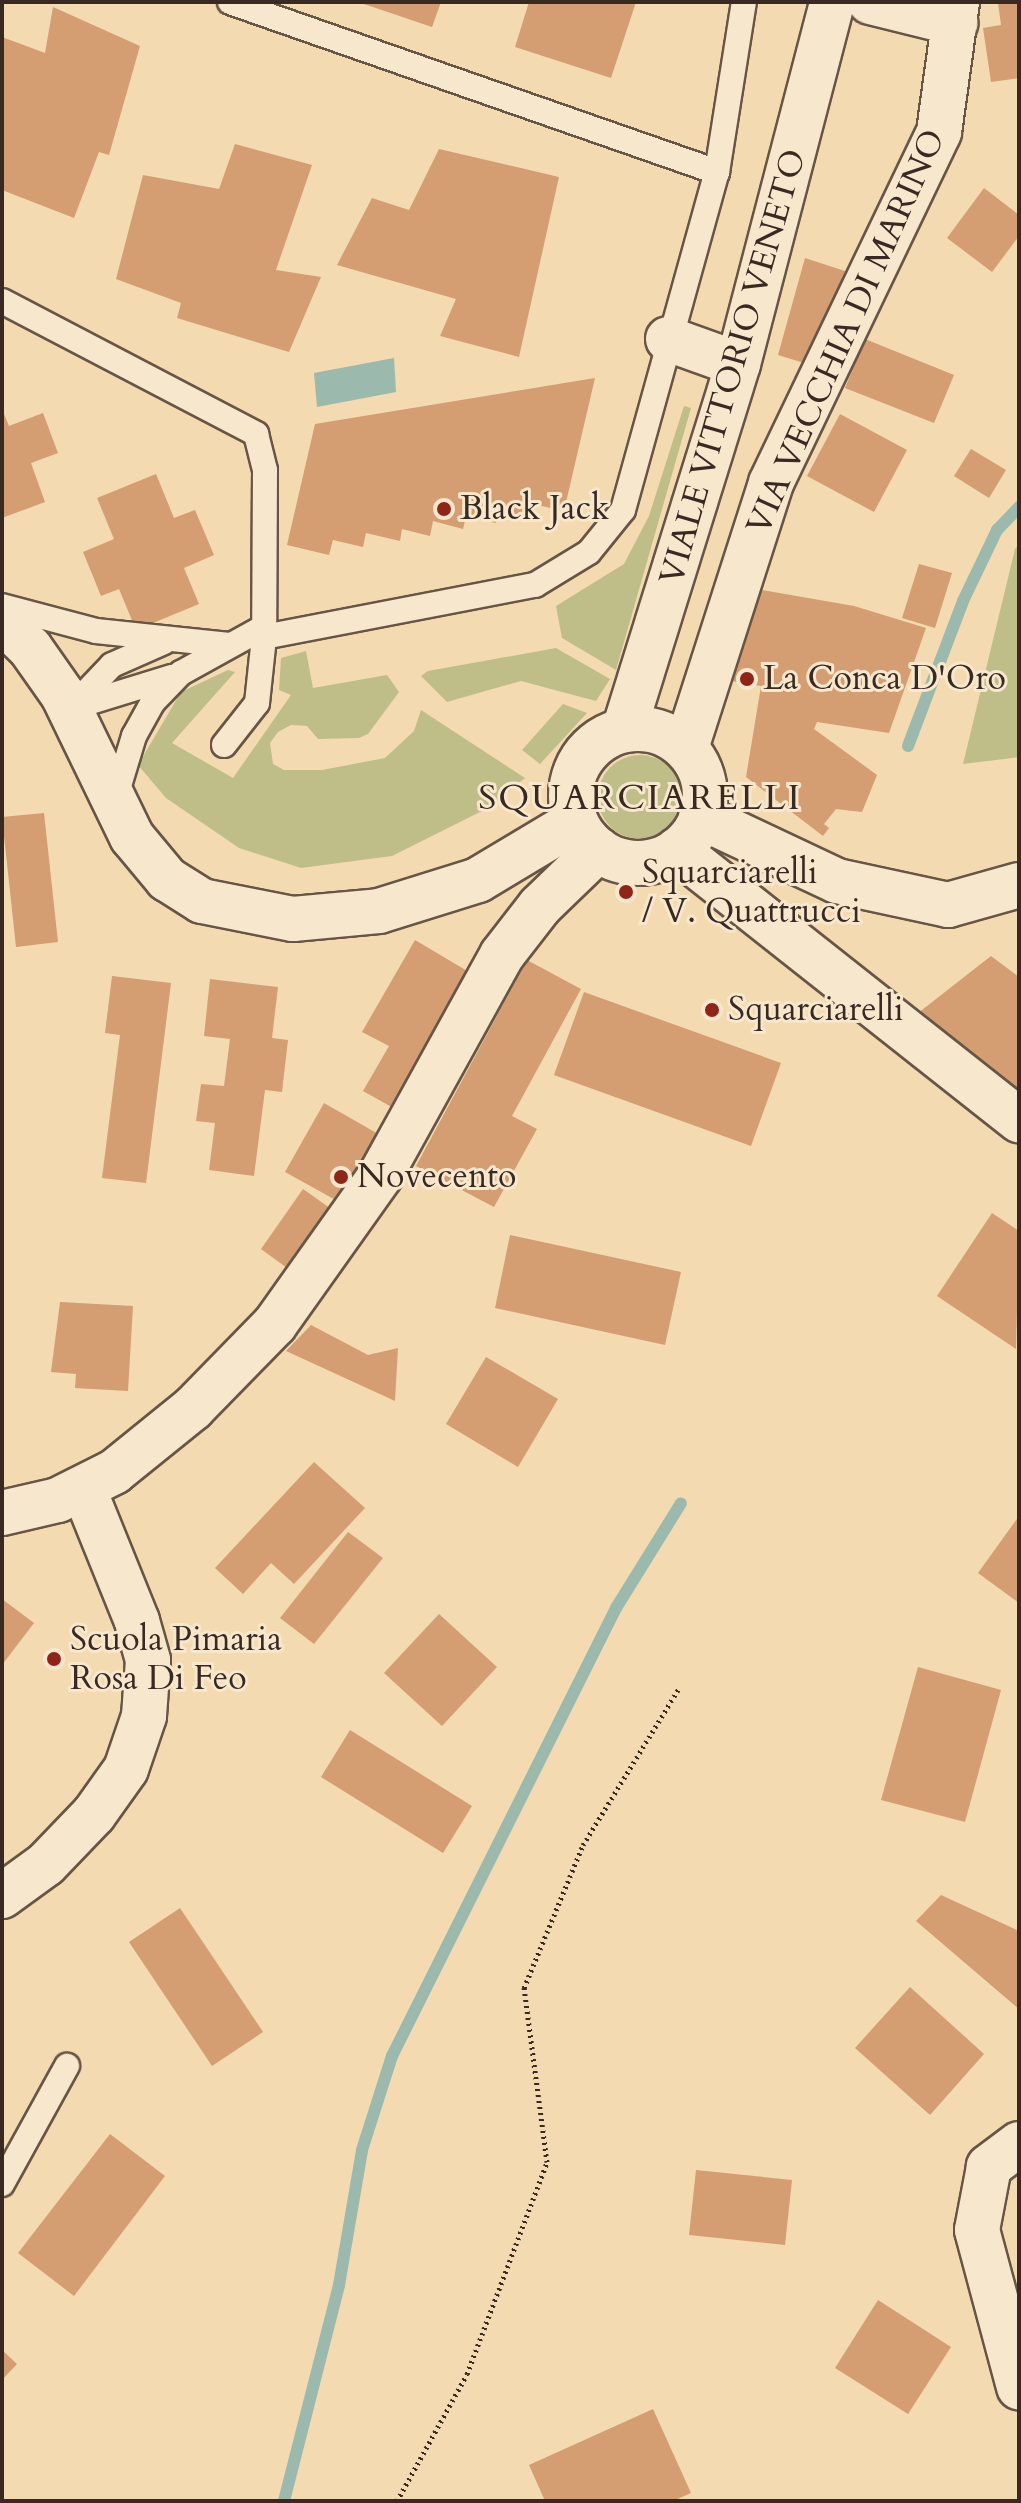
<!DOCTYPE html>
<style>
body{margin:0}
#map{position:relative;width:1021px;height:2503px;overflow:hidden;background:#f3dab0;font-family:Cardo,serif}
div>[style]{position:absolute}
.green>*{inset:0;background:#bfbe88}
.round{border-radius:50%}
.water>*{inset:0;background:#9bbaad}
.stream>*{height:12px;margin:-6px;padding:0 6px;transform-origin:6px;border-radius:6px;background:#9bbaad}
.building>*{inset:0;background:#d59d72}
.path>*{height:5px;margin-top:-2.5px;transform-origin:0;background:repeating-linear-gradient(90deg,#382923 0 2px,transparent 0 6px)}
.roads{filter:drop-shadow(2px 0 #675546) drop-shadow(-2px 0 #675546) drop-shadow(0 2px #675546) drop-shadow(0 -2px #675546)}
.lane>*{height:24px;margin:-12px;padding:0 12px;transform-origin:12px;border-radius:12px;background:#f7e7cc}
.street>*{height:44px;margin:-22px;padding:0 22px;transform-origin:22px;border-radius:22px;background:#f7e7cc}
.secondary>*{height:44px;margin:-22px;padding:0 22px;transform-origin:22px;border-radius:22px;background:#f7e7cc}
.secondary>.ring{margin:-22px;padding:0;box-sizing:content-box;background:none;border:44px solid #f7e7cc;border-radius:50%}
.dots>*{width:22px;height:22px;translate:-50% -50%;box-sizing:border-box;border:4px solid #f7e7cc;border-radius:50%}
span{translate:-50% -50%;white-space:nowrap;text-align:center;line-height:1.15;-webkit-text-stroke:6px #f7e7cc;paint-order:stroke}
.street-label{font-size:34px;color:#382923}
.poi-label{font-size:34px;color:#382923}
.left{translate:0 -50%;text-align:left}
.neighbourhood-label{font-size:36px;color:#382923;letter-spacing:2px}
.frame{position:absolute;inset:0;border:4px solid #382923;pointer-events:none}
</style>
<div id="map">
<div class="green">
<i style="clip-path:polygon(684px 406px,691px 408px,616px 670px,562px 638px,556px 606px,624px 564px,649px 516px)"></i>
<i style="clip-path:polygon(1019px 544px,1019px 757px,963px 764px,1015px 549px)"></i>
<i style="clip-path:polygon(556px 648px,610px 679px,596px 701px,521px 681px,447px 702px,421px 676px,428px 671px)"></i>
<i style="clip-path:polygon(306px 651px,313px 688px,387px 675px,399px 692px,368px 734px,359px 738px,318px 739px,307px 726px,291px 725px,278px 732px,270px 743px,273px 764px,284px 770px,322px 770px,385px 758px,414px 731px,421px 710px,525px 778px,490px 807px,392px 856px,301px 868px,239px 848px,166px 798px,138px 765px,181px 692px,228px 670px,235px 672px,172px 743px,233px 778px,291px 695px,279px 690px,281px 658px)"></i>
<i style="clip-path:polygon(563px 704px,587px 713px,540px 764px,522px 750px)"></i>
<i class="round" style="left:598px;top:755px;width:84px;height:84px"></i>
</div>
<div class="water">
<i style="clip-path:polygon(394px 358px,396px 392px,317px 407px,314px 373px)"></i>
</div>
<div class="stream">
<i style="left:908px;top:746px;width:155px;rotate:-69.2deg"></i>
<i style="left:963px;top:601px;width:79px;rotate:-64.4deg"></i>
<i style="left:997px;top:530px;width:32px;rotate:-46deg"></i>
<i style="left:284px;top:2501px;width:223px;rotate:-75.7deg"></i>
<i style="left:339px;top:2285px;width:137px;rotate:-80.3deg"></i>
<i style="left:362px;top:2150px;width:99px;rotate:-72.3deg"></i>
<i style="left:392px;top:2056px;width:501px;rotate:-63.43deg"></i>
<i style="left:616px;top:1608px;width:123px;rotate:-58.2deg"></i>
</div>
<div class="building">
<i style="clip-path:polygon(358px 2px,441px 2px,432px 27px)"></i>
<i style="clip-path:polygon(529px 2px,636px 2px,611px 78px,515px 47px)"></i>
<i style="clip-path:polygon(1019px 2px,1019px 78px,991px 82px,983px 28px,1001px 25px,998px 3px)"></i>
<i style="clip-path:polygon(53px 7px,140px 46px,109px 155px,99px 152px,74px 218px,2px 190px,2px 37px,45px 53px)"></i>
<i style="clip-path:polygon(235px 144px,312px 165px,276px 270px,321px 277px,289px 352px,177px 318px,181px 303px,116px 279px,143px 175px,219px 189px)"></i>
<i style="clip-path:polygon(439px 149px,559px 177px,519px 357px,440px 336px,456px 299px,337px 265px,372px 198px,409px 210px)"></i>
<i style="clip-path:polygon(984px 188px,1019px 215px,1019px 236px,992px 272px,947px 238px)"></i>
<i style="clip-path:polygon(805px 258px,854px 274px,814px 366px,778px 355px)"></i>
<i style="clip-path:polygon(865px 339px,954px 375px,934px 423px,845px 388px)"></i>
<i style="clip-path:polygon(595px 378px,564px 511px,533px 504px,529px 517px,498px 511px,496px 523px,466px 517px,463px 529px,433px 521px,430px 536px,402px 529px,400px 541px,366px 533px,363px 547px,333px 540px,329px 555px,287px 545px,315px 424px)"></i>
<i style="clip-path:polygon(2px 409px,9px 426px,43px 413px,58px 453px,31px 463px,45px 502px,2px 518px)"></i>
<i style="clip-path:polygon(840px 414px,907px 450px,874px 512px,807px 476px)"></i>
<i style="clip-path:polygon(971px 449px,1006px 470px,989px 498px,954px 476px)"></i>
<i style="clip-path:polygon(156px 474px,174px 518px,195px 510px,214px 555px,184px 568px,199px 604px,136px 630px,119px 589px,101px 596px,83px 552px,114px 539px,97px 498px)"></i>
<i style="clip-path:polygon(919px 564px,952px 573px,935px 628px,902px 618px)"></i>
<i style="clip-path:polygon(751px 588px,854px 606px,926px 628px,889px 733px,817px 722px,814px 729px,877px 775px,862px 812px,836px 809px,824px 824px,829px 828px,823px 836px,746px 777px,761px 686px,731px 681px)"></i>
<i style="clip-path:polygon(44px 813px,58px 942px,16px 947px,2px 817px)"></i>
<i style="clip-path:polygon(415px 940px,474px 975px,397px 1110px,363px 1091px,389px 1046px,362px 1032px)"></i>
<i style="clip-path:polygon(991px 956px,1019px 977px,1019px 1095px,913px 1017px)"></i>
<i style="clip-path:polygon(527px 960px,581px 989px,512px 1116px,537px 1129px,494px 1207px,416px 1166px)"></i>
<i style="clip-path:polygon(112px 976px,171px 983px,146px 1183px,102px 1178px,120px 1035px,105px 1033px)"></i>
<i style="clip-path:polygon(210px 979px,278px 987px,272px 1038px,288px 1040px,282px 1092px,265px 1090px,254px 1176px,209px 1170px,215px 1123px,196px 1121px,201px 1084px,224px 1086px,230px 1039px,204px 1036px)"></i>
<i style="clip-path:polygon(584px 992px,781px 1063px,751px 1146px,554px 1075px)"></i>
<i style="clip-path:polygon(324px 1103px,380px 1135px,341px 1203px,285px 1172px)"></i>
<i style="clip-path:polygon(303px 1189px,337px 1213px,294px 1273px,261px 1249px)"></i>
<i style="clip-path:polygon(992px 1213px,1019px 1231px,1016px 1349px,937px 1296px)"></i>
<i style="clip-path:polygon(510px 1235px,681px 1272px,665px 1345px,495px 1308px)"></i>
<i style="clip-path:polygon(60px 1302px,133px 1306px,128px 1391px,75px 1388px,76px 1374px,51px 1372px)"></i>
<i style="clip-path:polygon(311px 1325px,368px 1355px,398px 1348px,395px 1401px,286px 1351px)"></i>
<i style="clip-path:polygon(486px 1357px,558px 1399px,518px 1467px,446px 1424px)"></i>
<i style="clip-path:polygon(314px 1462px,365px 1508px,294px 1584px,271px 1563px,243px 1594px,215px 1568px)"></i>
<i style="clip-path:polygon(1019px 1516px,1019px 1603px,978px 1573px)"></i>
<i style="clip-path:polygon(348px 1532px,383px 1558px,314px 1644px,280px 1618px)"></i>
<i style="clip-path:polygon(2px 1599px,34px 1623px,2px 1665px)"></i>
<i style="clip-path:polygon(439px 1614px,497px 1667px,442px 1726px,384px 1673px)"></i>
<i style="clip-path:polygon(918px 1667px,1001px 1690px,965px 1822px,881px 1800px)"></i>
<i style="clip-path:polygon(350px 1730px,472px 1806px,443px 1853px,321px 1777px)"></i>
<i style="clip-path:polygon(941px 1895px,1019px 1931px,1019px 2009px,916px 1921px)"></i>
<i style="clip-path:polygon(180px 1908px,263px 2032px,212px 2066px,129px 1942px)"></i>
<i style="clip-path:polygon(910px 1987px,984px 2054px,930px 2115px,855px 2048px)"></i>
<i style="clip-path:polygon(110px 2134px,165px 2176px,74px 2296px,18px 2253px)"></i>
<i style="clip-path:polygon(696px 2170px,792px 2180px,785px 2245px,689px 2235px)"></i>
<i style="clip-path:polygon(878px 2300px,951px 2347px,908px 2414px,835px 2368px)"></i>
<i style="clip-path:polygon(2px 2350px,17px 2364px,2px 2380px)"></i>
<i style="clip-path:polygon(653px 2409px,691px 2493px,673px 2501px,545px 2501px,529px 2465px)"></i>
</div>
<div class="path">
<i style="left:397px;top:2501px;width:145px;rotate:-61.1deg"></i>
<i style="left:467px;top:2374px;width:227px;rotate:-69.3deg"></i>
<i style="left:547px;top:2162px;width:176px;rotate:-97.5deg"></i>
<i style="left:524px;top:1988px;width:155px;rotate:-67.6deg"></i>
<i style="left:583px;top:1845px;width:185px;rotate:-58.5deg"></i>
</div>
<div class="roads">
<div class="lane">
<i style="left:230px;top:2px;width:516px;rotate:19.24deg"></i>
<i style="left:2px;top:301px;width:287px;rotate:27.6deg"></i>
<i style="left:256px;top:434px;width:37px;rotate:76deg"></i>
<i style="left:265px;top:470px;width:167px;rotate:90.3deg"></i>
<i style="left:264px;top:637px;width:276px;rotate:-10.9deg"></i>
<i style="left:535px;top:585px;width:63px;rotate:-31.4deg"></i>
<i style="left:589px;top:552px;width:54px;rotate:-51deg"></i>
<i style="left:623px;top:510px;width:351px;rotate:-74.5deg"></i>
<i style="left:717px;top:172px;width:172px;rotate:-81deg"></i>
<i style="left:2px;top:606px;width:97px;rotate:14.9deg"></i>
<i style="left:96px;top:631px;width:134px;rotate:6deg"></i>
<i style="left:71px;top:708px;width:59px;rotate:-46.4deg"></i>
<i style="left:112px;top:665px;width:57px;rotate:-23.9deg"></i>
<i style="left:71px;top:708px;width:106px;rotate:-17.1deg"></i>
<i style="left:224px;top:745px;width:53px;rotate:-51.8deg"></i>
<i style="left:257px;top:703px;width:66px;rotate:-83.9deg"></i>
<i style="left:115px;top:799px;width:66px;rotate:-73.2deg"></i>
<i style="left:134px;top:736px;width:38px;rotate:-61deg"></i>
<i style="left:152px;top:703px;width:42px;rotate:-46deg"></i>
<i style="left:181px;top:673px;width:95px;rotate:-29deg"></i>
<i style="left:2px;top:2184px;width:135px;rotate:-61.2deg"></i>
</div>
<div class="street">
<i style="left:870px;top:2px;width:88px;rotate:13.9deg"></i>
<i style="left:668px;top:339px;width:74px;rotate:19.7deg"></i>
<i style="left:686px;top:748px;width:278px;rotate:-72.2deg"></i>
<i style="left:771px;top:483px;width:389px;rotate:-64.4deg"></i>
<i style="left:939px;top:132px;width:131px;rotate:-82.1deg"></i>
<i style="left:2px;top:1513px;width:57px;rotate:-13.1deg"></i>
<i style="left:58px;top:1500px;width:63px;rotate:-26.6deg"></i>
<i style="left:114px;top:1472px;width:102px;rotate:-39deg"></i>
<i style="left:193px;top:1408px;width:117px;rotate:-45.7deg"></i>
<i style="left:275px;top:1324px;width:181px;rotate:-54.6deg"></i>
<i style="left:380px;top:1176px;width:252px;rotate:-61.1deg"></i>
<i style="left:502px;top:955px;width:62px;rotate:-52.2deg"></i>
<i style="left:540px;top:906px;width:81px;rotate:-44deg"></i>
<i style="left:2px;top:1896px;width:54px;rotate:-36deg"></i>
<i style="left:46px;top:1864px;width:69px;rotate:-46.2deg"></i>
<i style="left:94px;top:1814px;width:55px;rotate:-54.6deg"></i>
<i style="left:126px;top:1769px;width:56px;rotate:-71.2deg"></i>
<i style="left:144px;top:1716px;width:56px;rotate:-85.9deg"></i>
<i style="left:148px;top:1660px;width:41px;rotate:-105.8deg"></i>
<i style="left:137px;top:1621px;width:141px;rotate:-112deg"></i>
<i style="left:1019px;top:2144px;width:38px;rotate:143deg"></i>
<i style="left:989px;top:2167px;width:64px;rotate:100.8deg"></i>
<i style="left:977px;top:2230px;width:163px;rotate:75deg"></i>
</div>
<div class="secondary">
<i style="left:2px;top:621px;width:39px;rotate:44deg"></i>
<i style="left:30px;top:648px;width:57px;rotate:54.9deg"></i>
<i style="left:63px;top:695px;width:158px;rotate:64.1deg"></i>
<i style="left:132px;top:837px;width:55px;rotate:50.2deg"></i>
<i style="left:167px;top:879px;width:41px;rotate:32.2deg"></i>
<i style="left:202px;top:901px;width:93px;rotate:11.2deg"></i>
<i style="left:293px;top:919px;width:86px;rotate:-5.3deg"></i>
<i style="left:379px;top:911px;width:104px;rotate:-17.4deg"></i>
<i style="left:478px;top:880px;width:113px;rotate:-30.9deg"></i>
<i class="ring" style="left:571px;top:729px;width:90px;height:90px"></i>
<i style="left:624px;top:730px;width:383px;rotate:-72.7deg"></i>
<i style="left:738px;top:364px;width:374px;rotate:-75.4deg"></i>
<i style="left:701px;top:817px;width:150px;rotate:25.2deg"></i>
<i style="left:837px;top:881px;width:114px;rotate:12.2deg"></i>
<i style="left:948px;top:905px;width:74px;rotate:-15.7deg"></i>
<i style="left:677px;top:850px;width:436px;rotate:38.3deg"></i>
</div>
</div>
<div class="dots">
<i style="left:444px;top:509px;background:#8f2418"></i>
<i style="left:747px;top:679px;background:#8f2418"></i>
<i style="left:626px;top:892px;background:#8f2418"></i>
<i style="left:712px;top:1010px;background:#8f2418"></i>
<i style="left:341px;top:1177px;background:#8f2418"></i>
<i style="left:54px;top:1659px;background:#8f2418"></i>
</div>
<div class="street-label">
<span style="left:846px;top:332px;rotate:-66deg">VIA VECCHIA DI MARINO</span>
<span style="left:733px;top:367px;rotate:-74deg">VIALE VITTORIO VENETO</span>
</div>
<div class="poi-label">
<span class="left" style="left:460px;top:509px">Black Jack</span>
<span class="left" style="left:763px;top:679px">La Conca D'Oro</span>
<span class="left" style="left:642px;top:892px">Squarciarelli<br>/ V. Quattrucci</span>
<span class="left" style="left:728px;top:1010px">Squarciarelli</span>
<span class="left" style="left:357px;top:1177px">Novecento</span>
<span class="left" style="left:70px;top:1659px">Scuola Pimaria<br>Rosa Di Feo</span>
</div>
<div class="neighbourhood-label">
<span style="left:640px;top:798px">SQUARCIARELLI</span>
</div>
<div class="frame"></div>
</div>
